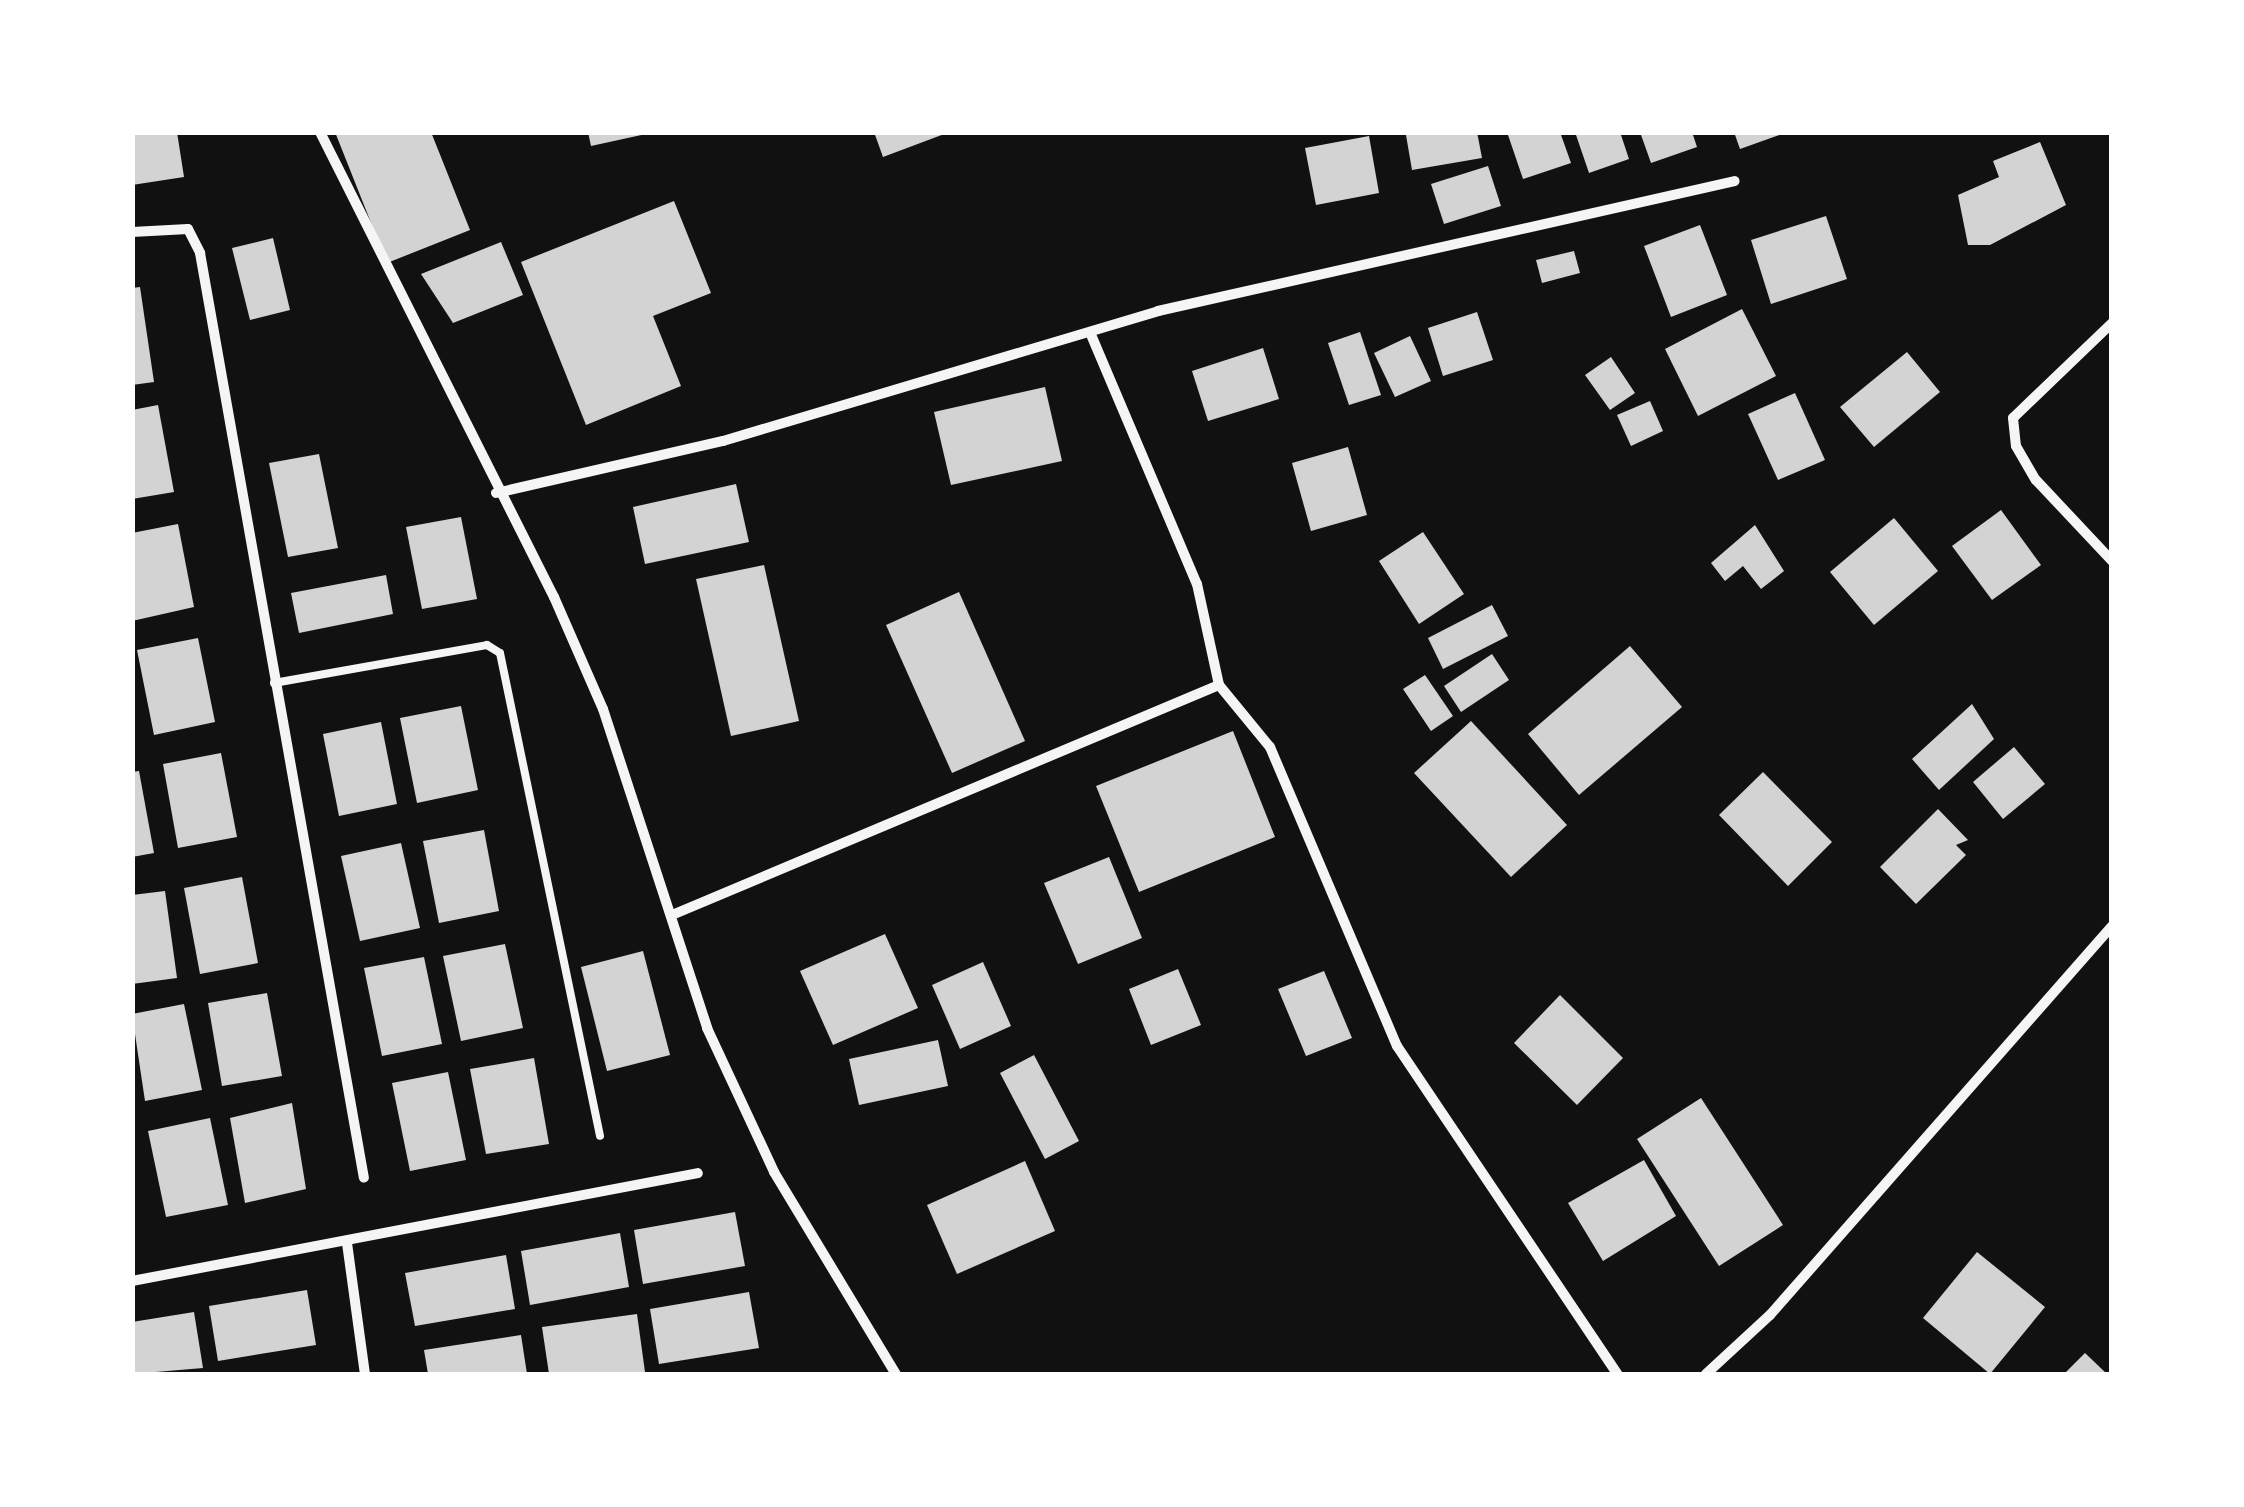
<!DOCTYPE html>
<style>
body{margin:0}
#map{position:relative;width:2244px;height:1507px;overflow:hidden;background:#111;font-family:"Exo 2",sans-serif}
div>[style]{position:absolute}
.building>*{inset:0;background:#d3d3d3}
.service>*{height:8px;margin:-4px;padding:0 4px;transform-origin:4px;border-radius:4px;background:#f5f5f5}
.minor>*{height:10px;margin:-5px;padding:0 5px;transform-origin:5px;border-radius:5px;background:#f5f5f5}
span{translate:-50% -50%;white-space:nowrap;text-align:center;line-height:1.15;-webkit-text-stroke:8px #fff;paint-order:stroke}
.frame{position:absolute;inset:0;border:135px solid #fff;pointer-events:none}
</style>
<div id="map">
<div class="building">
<i style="clip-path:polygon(132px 132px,177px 132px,184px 177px,132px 185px)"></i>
<i style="clip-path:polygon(335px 132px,431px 132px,470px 230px,387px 263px)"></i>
<i style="clip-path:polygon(588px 132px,646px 132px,646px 134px,591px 146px)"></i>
<i style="clip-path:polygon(874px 132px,947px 132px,947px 133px,883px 157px)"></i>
<i style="clip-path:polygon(1477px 132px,1482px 158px,1412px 170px,1406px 135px)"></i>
<i style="clip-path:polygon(1507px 132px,1560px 132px,1571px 163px,1523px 179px)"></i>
<i style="clip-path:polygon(1575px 132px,1620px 132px,1629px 159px,1589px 173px)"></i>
<i style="clip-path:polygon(1640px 132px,1692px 132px,1697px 147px,1651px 163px)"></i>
<i style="clip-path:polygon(1734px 132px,1785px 132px,1785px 133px,1740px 149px)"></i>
<i style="clip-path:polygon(1369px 136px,1379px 193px,1316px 205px,1305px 148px)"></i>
<i style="clip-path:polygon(2040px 142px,2066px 205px,1990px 245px,1968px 245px,1958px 195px,1999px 177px,1993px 161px)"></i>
<i style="clip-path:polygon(1488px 166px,1501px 206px,1444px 224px,1431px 184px)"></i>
<i style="clip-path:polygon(674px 201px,711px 293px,653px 316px,681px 386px,586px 425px,521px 262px)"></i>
<i style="clip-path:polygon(1826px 216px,1847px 279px,1771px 304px,1751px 240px)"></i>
<i style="clip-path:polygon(1700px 225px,1727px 295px,1671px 317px,1644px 246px)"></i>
<i style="clip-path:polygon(273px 238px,290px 310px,250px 320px,232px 248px)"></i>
<i style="clip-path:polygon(501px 242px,523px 295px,453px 323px,421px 274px)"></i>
<i style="clip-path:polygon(1574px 251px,1580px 273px,1542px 283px,1536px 260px)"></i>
<i style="clip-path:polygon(140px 287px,154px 382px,132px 385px,132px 288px)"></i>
<i style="clip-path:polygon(1742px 309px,1776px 376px,1698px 416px,1665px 349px)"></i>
<i style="clip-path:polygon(1477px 312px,1493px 360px,1443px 376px,1428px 328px)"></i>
<i style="clip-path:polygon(1360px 332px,1381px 395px,1349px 405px,1328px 343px)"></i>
<i style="clip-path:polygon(1410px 336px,1431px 381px,1395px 397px,1374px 353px)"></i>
<i style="clip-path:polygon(1263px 348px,1279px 399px,1208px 421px,1192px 371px)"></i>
<i style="clip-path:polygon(1907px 352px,1940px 392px,1874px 447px,1840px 407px)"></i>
<i style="clip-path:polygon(1611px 357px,1635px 393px,1610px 410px,1585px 375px)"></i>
<i style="clip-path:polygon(1045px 387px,1062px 461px,951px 485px,934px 412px)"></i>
<i style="clip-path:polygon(1795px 393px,1825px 460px,1778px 480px,1748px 414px)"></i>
<i style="clip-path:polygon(1650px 401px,1663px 431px,1631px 446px,1617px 415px)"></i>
<i style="clip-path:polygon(158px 405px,174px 492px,132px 499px,132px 410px)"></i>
<i style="clip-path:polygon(1348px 447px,1367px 515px,1311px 531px,1292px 463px)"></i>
<i style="clip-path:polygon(319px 454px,338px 548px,288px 557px,269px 463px)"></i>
<i style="clip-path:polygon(736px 484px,749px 542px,645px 564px,633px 507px)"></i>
<i style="clip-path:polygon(2001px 510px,2041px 565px,1992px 600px,1952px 546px)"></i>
<i style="clip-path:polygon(461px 517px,477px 599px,422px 609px,406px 527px)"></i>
<i style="clip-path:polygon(1894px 518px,1938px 571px,1874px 625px,1830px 572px)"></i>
<i style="clip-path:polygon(178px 524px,194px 607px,132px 621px,132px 533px)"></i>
<i style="clip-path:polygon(1755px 525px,1784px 571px,1761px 589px,1743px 566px,1725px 581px,1711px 563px)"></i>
<i style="clip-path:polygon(1423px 532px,1464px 594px,1419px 624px,1379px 561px)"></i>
<i style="clip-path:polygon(764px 565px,799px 721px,731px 736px,696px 579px)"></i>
<i style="clip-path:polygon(386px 575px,393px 614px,299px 633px,291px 593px)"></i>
<i style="clip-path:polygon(959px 592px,1025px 741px,952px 773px,886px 625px)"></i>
<i style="clip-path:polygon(1492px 605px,1508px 636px,1443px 669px,1428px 638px)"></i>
<i style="clip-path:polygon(198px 638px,215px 722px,154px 735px,137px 650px)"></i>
<i style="clip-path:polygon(1630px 646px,1682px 707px,1579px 795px,1528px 734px)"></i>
<i style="clip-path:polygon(1492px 654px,1509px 680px,1461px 712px,1444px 686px)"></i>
<i style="clip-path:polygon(1425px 675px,1453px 716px,1431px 731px,1403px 689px)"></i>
<i style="clip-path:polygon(1972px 704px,1994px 739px,1939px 790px,1912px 759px)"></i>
<i style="clip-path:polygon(461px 706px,478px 790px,417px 803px,400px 718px)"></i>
<i style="clip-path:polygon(1471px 721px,1567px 825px,1511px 877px,1414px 773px)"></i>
<i style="clip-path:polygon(381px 722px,397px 804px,339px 816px,323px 734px)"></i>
<i style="clip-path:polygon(1233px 731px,1275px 837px,1139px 892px,1096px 786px)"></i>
<i style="clip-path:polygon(2014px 747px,2045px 784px,2003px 819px,1973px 782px)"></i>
<i style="clip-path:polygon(221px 753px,237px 837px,178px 848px,163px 764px)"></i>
<i style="clip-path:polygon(139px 771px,154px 853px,132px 857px,132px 772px)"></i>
<i style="clip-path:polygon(1763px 772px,1832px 842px,1788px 886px,1719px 815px)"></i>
<i style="clip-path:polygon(1938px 809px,1968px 840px,1956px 845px,1966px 855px,1916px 904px,1880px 867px)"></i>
<i style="clip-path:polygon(484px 830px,499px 911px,439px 923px,423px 841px)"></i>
<i style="clip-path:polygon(401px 843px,420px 928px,360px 941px,341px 856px)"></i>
<i style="clip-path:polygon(1109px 857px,1142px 938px,1078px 964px,1044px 883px)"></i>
<i style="clip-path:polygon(242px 877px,258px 963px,200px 974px,184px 888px)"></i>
<i style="clip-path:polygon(165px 891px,177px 978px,132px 984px,132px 895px)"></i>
<i style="clip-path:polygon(885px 934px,918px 1008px,833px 1045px,800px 971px)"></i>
<i style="clip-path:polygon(505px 944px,523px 1028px,461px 1041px,443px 956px)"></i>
<i style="clip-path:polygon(643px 951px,670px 1055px,607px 1071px,581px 967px)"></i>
<i style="clip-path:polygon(424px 957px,442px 1044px,382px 1056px,364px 968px)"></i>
<i style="clip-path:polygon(983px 962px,1011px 1026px,960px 1049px,932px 985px)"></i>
<i style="clip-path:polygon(1178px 969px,1201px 1025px,1151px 1045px,1129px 989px)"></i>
<i style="clip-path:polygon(1324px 971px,1352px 1038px,1306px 1056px,1278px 989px)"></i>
<i style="clip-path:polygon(267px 993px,282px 1076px,222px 1086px,208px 1003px)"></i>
<i style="clip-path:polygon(1560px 995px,1623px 1058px,1577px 1105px,1514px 1043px)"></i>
<i style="clip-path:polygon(184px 1004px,202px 1090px,145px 1101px,132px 1014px)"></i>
<i style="clip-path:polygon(938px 1040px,948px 1086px,859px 1105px,849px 1059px)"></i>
<i style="clip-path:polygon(1034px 1055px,1079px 1141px,1045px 1159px,1000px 1073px)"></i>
<i style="clip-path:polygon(534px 1058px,549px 1144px,486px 1154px,470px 1069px)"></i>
<i style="clip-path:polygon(448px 1072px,466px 1160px,410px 1171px,392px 1083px)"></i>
<i style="clip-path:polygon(1701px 1098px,1783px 1225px,1719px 1266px,1637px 1139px)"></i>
<i style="clip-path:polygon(292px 1103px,306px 1189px,245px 1203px,230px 1118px)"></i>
<i style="clip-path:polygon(210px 1118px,228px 1205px,166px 1217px,148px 1131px)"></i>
<i style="clip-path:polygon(1644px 1160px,1676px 1216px,1603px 1261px,1568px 1203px)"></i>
<i style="clip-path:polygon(1025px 1161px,1055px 1231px,957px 1274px,927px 1205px)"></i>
<i style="clip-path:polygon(735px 1212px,745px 1266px,643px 1284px,634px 1230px)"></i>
<i style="clip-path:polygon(620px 1233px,629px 1287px,530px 1305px,521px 1251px)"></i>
<i style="clip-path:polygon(1977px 1252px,2045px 1307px,1990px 1374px,1923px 1318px)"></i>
<i style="clip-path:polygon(506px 1255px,515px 1309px,415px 1326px,405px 1273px)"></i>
<i style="clip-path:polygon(307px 1290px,316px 1345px,218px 1361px,209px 1306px)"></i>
<i style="clip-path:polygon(749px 1292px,759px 1348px,659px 1364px,650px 1309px)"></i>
<i style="clip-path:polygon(194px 1312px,203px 1368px,132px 1374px,132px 1322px)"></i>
<i style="clip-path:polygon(637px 1314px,645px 1372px,549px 1374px,542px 1327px)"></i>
<i style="clip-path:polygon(521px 1335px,527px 1374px,428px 1374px,424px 1350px)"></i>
<i style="clip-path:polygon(2085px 1353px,2107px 1374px,2064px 1374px)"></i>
</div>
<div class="service">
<i style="left:274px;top:683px;width:216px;rotate:-10.1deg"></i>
<i style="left:487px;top:645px;width:15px;rotate:32deg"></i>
<i style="left:500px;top:653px;width:493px;rotate:78.3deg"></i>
</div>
<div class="minor">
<i style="left:320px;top:132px;width:521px;rotate:63.29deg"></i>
<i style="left:554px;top:597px;width:122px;rotate:66.4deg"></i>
<i style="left:603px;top:709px;width:336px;rotate:71.9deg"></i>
<i style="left:707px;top:1028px;width:159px;rotate:65deg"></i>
<i style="left:774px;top:1172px;width:236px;rotate:58.9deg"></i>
<i style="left:132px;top:232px;width:56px;rotate:-3.1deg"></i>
<i style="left:188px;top:229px;width:27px;rotate:63deg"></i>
<i style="left:200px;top:253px;width:939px;rotate:79.95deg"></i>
<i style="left:2112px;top:323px;width:137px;rotate:136.2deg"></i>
<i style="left:2013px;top:418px;width:28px;rotate:84deg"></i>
<i style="left:2016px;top:446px;width:39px;rotate:60deg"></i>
<i style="left:2036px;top:480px;width:111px;rotate:46.8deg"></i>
<i style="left:1092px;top:337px;width:268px;rotate:67deg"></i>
<i style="left:1197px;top:584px;width:103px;rotate:77.7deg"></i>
<i style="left:1219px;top:685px;width:80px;rotate:50.6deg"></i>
<i style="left:1270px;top:747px;width:325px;rotate:67deg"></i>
<i style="left:1397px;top:1046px;width:395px;rotate:56.1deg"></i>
<i style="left:496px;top:493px;width:233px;rotate:-12.9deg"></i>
<i style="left:723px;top:441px;width:454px;rotate:-16.6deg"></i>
<i style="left:1158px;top:311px;width:591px;rotate:-12.7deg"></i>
<i style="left:672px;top:915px;width:593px;rotate:-22.81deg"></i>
<i style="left:347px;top:1243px;width:132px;rotate:82.2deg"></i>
<i style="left:132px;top:1281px;width:576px;rotate:-10.8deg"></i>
<i style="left:1706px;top:1374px;width:87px;rotate:-42.7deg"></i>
<i style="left:1770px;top:1315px;width:518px;rotate:-48.68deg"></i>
</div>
<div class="frame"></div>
</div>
